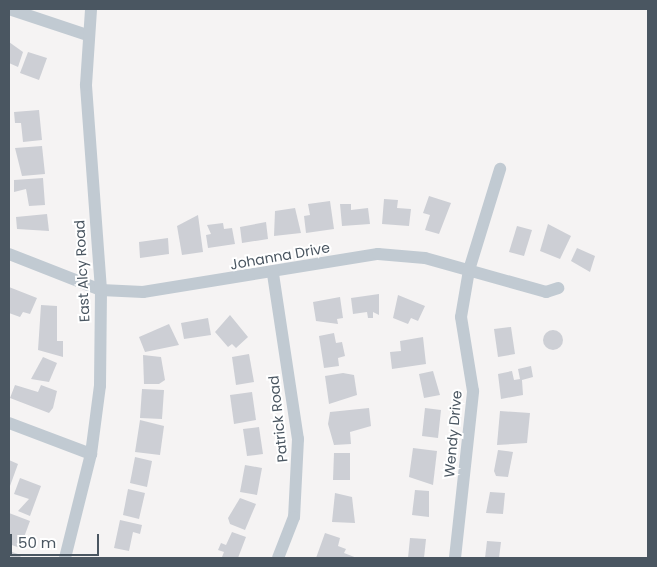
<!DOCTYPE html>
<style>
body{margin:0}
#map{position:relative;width:657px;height:567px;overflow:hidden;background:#f5f3f3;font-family:Poppins,sans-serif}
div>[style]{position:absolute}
.building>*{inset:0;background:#cdcfd5}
.round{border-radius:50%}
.minor>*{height:12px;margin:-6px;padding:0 6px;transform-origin:6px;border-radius:6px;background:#c1cad2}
span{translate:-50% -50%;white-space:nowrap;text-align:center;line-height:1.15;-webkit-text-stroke:4px #fff;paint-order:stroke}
.street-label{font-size:14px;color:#4a5661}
.frame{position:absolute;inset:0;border:10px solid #4a5661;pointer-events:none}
.scale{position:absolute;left:10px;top:534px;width:89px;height:22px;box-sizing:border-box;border:2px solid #4a5661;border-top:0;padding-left:6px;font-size:15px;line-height:18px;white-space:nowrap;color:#4a5661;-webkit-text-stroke:4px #fff;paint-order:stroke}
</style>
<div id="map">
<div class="building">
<i style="clip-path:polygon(9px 42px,23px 52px,18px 67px,9px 63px)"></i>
<i style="clip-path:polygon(28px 52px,47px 58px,39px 80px,20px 73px)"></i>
<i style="clip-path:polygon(39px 110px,42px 140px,23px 142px,21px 123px,15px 123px,14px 112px)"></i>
<i style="clip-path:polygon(42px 146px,45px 174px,22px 176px,15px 148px)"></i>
<i style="clip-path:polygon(43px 178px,45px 205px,29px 206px,26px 189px,14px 192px,14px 180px)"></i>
<i style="clip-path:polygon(429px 196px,451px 203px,439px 234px,425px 230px,430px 215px,423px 213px)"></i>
<i style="clip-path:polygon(384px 199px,398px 200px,397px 208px,411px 209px,409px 226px,382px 224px)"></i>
<i style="clip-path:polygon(330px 201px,334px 229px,306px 233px,304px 216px,310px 215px,308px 204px)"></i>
<i style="clip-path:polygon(340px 204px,351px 204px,351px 210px,368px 208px,370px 224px,342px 226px)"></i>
<i style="clip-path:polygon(295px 208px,301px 233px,274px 236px,275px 211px)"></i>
<i style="clip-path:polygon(47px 214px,49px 231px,17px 229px,16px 217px)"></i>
<i style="clip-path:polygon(198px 215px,203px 252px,182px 255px,177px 226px)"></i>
<i style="clip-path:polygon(266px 222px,268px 239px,242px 243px,240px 227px)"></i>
<i style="clip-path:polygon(223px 223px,224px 229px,232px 228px,235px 244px,208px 248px,206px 235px,211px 234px,207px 225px)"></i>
<i style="clip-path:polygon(548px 224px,571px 236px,560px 259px,540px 251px)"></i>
<i style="clip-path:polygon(517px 226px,532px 230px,524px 256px,509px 252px)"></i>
<i style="clip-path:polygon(168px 238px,169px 254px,140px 258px,139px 242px)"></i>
<i style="clip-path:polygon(577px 248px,595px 256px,590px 272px,571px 261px)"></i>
<i style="clip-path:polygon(9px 287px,37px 298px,30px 314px,23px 312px,20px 317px,9px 313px)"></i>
<i style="clip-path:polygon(379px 294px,379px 315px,373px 312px,373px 318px,368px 318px,367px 312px,353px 314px,351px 298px)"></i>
<i style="clip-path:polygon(398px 295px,425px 306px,418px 321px,411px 318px,408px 324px,393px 318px)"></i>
<i style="clip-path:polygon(340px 297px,343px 318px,337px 319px,338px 324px,316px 321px,313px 302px)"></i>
<i style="clip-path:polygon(41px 305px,57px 306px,57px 341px,63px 341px,63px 357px,38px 350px)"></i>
<i style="clip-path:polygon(230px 315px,248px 337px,236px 348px,232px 344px,228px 347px,215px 332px)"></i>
<i style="clip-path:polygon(208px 318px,211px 335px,184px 339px,181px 323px)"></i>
<i style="clip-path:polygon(169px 324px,179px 345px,145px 352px,139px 337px)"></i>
<i style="clip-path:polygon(511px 327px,515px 354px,498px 357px,494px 329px)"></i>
<i class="round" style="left:543px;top:330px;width:20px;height:20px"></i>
<i style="clip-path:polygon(334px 333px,336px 343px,342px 342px,345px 356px,338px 358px,339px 366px,324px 368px,319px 336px)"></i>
<i style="clip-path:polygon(423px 337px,426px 364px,392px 369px,390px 352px,401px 351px,400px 341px)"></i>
<i style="clip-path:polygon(249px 354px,254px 382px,236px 385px,232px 357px)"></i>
<i style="clip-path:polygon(143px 355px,161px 357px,165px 380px,159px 384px,144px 384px)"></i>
<i style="clip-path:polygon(43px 357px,57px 363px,49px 382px,31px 379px)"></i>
<i style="clip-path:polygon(531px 366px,533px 377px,522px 380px,523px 395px,501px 399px,498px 374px,512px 371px,514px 380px,520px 379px,518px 369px)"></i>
<i style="clip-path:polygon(433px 371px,440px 395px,424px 398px,419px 374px)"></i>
<i style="clip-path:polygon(343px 373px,354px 375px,357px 395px,329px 404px,325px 376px)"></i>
<i style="clip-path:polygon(15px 385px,38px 392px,41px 385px,57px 391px,53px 408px,49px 413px,10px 398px)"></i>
<i style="clip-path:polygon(142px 389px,164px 390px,162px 419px,140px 418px)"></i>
<i style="clip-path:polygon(252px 392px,256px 420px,234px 424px,230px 395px)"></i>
<i style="clip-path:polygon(369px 408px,371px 426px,350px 432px,351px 444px,334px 445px,328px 424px,330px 412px)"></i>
<i style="clip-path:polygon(425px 408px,441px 410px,438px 438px,422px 436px)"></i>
<i style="clip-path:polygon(500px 411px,530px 413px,527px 443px,497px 445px)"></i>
<i style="clip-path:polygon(140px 420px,164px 426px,160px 455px,135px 452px)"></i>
<i style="clip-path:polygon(259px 427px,263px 454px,247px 456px,243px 429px)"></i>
<i style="clip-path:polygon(413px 448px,437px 451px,433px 485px,409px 477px)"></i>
<i style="clip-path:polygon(498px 450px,513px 452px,508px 477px,496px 476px,494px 471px)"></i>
<i style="clip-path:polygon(334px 453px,350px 453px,350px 480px,333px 480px)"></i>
<i style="clip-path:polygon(135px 457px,152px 461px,147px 487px,130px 483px)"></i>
<i style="clip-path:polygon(9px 460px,18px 464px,10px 486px,9px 485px)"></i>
<i style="clip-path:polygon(245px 465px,262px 468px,257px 495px,240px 492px)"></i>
<i style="clip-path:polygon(20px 478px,41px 486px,30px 516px,18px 511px,29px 499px,14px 494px)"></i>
<i style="clip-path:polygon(128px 489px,145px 493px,139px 519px,123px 515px)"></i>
<i style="clip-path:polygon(415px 490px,429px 491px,429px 517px,412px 515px)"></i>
<i style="clip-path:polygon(490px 492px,505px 493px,503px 514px,486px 513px)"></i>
<i style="clip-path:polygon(335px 493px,352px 497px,355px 523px,332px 522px)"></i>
<i style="clip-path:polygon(240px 498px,256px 504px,245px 530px,230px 524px,228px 518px)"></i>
<i style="clip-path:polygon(9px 513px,30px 521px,20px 548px,9px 544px)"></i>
<i style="clip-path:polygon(120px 520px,142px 525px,140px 534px,133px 532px,129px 551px,114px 548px)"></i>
<i style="clip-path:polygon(232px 532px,246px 537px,238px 558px,222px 557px,224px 552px,218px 550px,221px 543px,226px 545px)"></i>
<i style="clip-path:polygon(325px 533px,340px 538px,338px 546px,346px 549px,344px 553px,357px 558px,316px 558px)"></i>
<i style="clip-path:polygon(410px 538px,426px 539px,424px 558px,408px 558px)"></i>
<i style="clip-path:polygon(487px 541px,501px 542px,499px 558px,485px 558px)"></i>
<i style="clip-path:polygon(9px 551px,21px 555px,20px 558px,9px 558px)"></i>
</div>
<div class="minor">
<i style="left:9px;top:9px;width:82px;rotate:18.4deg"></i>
<i style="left:9px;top:254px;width:99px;rotate:21.4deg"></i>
<i style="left:101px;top:290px;width:42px;rotate:2.7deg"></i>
<i style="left:143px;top:292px;width:238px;rotate:-9.2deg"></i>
<i style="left:378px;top:254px;width:47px;rotate:4.9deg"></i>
<i style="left:425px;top:258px;width:126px;rotate:15.7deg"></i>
<i style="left:546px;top:292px;width:13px;rotate:-18deg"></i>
<i style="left:273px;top:274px;width:167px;rotate:81.4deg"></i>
<i style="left:298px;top:439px;width:78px;rotate:92.9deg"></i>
<i style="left:294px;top:517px;width:44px;rotate:111.3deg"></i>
<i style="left:9px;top:423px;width:88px;rotate:20.7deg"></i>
<i style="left:65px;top:558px;width:107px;rotate:-76deg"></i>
<i style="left:91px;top:454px;width:69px;rotate:-82.5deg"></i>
<i style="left:100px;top:386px;width:96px;rotate:-89.4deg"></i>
<i style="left:101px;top:290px;width:206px;rotate:-94.2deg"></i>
<i style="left:86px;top:85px;width:76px;rotate:-86.2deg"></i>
<i style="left:455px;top:558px;width:168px;rotate:-83.8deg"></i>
<i style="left:473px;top:391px;width:75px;rotate:-99.2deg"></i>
<i style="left:461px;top:317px;width:48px;rotate:-80.3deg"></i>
<i style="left:469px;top:270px;width:106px;rotate:-72.9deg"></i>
</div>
<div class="street-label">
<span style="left:280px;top:256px;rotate:-10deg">Johanna Drive</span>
<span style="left:82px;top:271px;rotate:-93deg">East Alcy Road</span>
<span style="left:278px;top:419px;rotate:-96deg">Patrick Road</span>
<span style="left:453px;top:434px;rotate:-85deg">Wendy Drive</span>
</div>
<div class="frame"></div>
<div class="scale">50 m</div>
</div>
